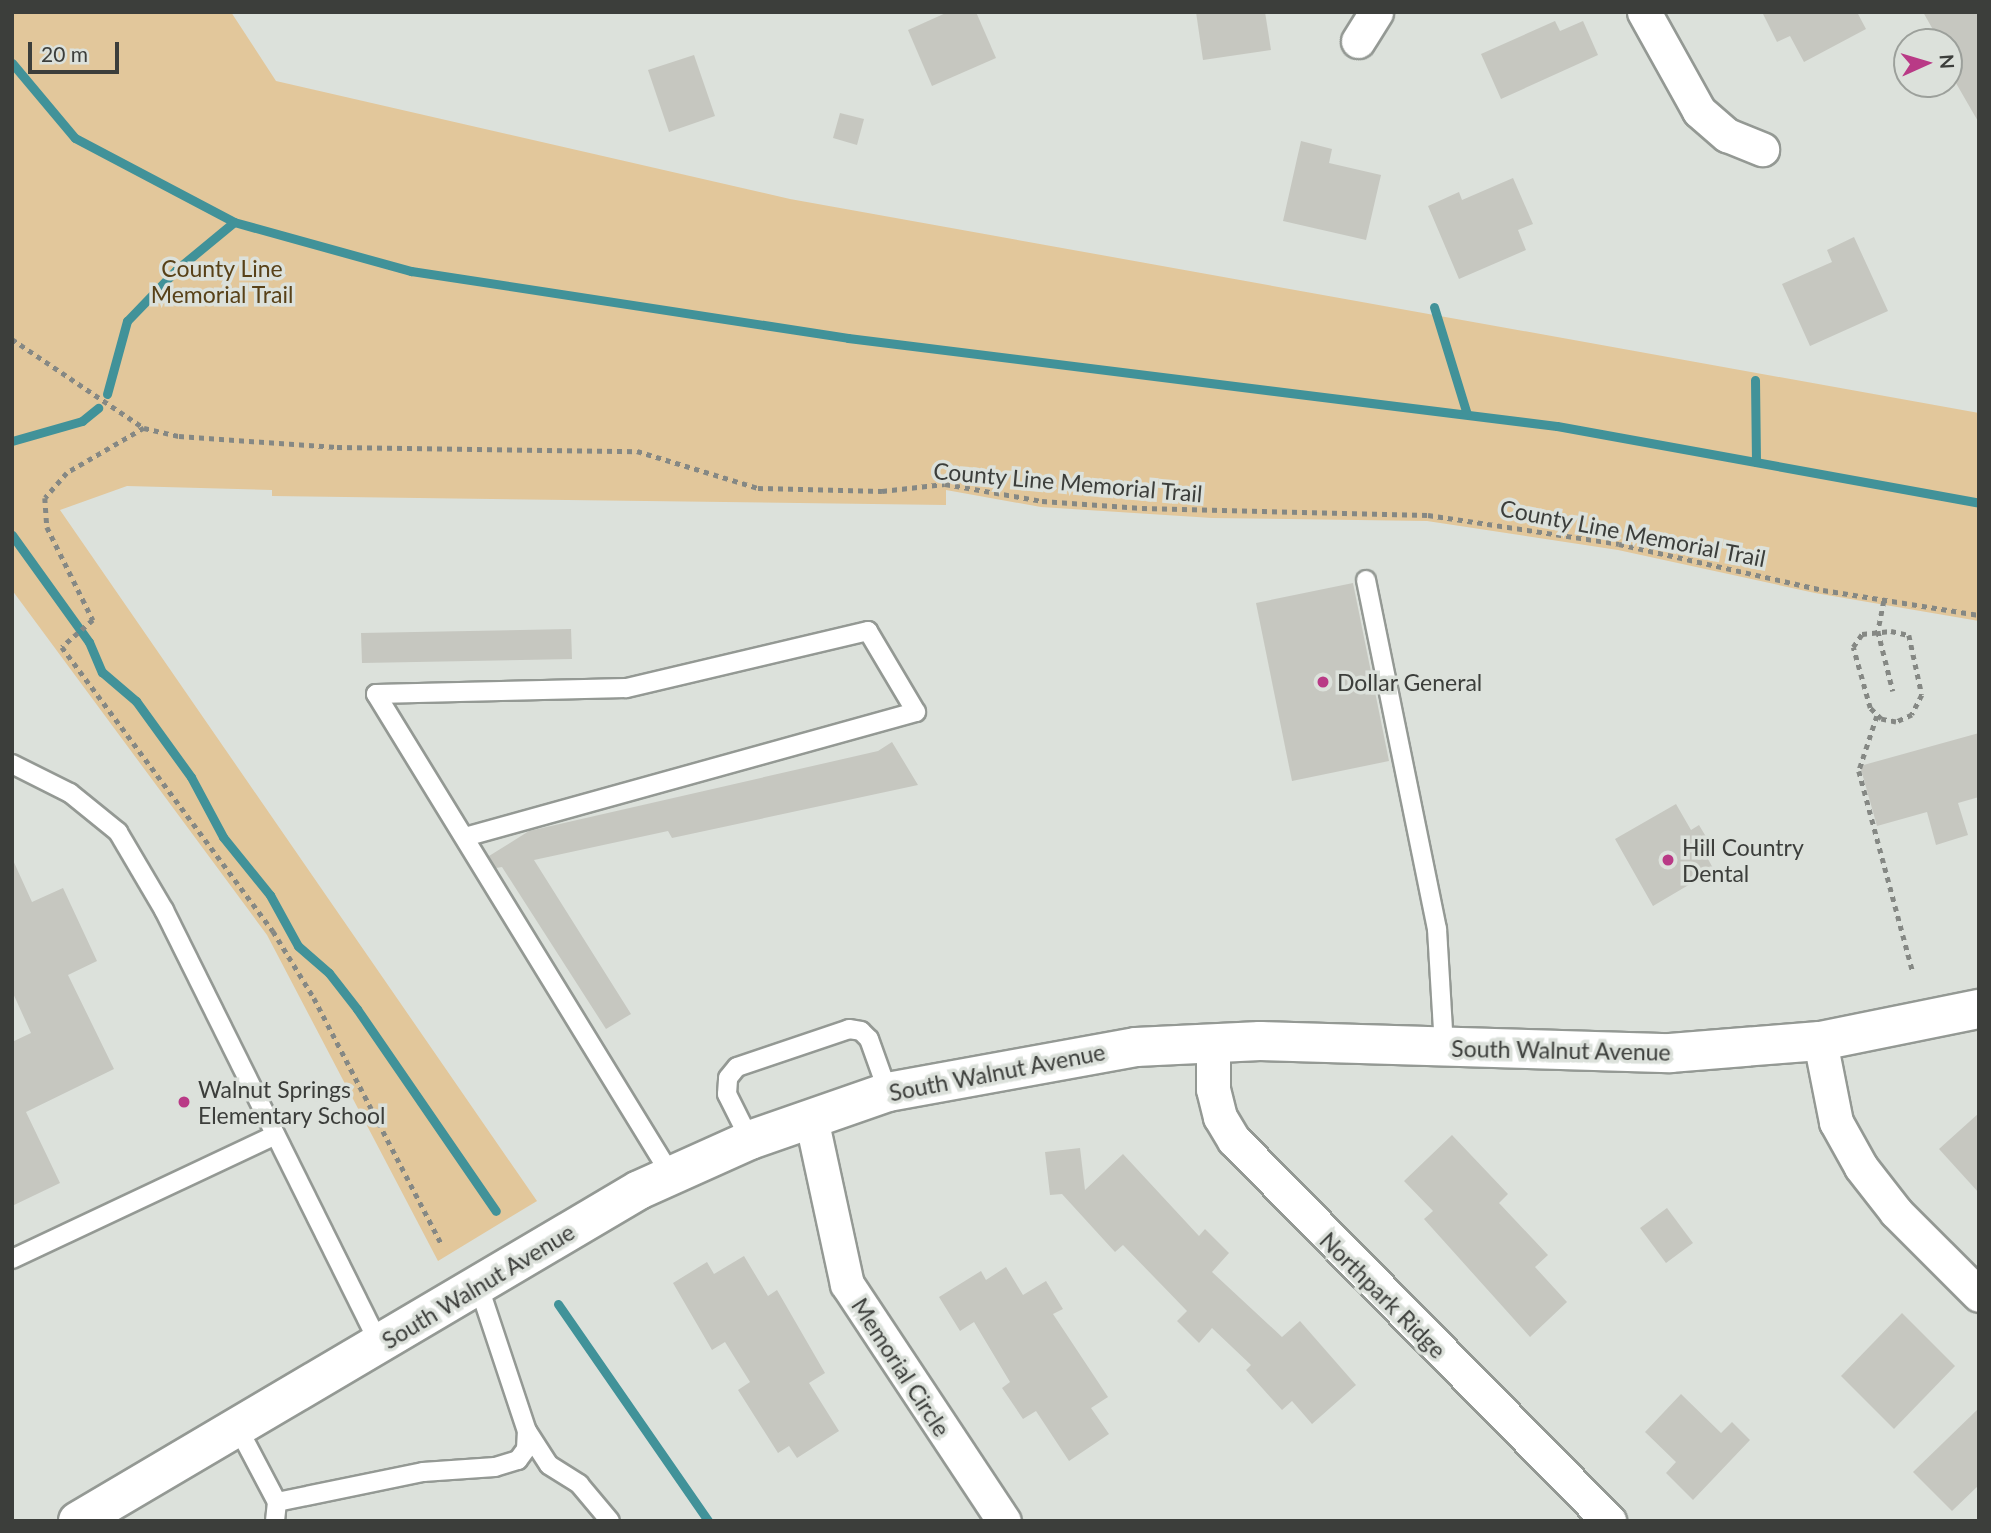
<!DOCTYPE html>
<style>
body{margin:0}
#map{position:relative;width:1991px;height:1533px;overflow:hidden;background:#dce1db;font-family:Lato,sans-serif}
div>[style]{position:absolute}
.green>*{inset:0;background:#e2c79b}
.stream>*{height:9px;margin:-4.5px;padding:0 4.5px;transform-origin:4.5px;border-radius:4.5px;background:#419299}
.building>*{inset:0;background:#c6c7c0}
.path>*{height:4.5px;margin-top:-2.25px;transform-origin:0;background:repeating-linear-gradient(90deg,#858884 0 5px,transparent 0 10px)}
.roads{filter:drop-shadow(2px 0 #949994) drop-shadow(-2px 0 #949994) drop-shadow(0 2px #949994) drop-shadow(0 -2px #949994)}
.lane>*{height:18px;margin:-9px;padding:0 9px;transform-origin:9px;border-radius:9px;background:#fff}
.street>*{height:33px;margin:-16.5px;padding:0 16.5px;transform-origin:16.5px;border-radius:16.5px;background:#fff}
.secondary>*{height:38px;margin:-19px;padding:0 19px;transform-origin:19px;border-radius:19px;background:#fff}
.dots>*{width:19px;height:19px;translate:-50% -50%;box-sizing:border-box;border:4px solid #dce1db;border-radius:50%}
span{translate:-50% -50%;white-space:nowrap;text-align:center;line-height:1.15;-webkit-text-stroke:7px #dce1db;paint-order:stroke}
.park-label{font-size:23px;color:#584118}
.street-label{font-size:23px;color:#3c3e3b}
.poi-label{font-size:23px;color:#3c3e3b}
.left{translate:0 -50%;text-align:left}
.frame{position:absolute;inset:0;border:14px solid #3c3e3b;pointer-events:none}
.north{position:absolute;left:1893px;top:28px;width:70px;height:70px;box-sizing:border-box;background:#dce1db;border:2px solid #9ca09b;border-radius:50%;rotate:86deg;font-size:19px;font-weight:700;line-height:28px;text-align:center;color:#3c3e3b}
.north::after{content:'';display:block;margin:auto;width:24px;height:32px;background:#b93a86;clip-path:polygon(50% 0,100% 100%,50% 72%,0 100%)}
.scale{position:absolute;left:28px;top:42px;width:91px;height:32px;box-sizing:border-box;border:4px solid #3c3e3b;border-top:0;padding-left:9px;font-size:21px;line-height:24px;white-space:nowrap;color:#3c3e3b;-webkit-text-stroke:5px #dce1db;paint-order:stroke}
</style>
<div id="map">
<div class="green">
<i style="clip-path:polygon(12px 12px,231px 12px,276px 81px,790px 199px,1979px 413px,1979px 621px,1815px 593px,1618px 550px,1427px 521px,1212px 518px,1041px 507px,946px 490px,946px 505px,272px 496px,272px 490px,127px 486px,60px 510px,537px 1201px,438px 1261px,267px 935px,12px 590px)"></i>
</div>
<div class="stream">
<i style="left:12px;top:63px;width:98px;rotate:50deg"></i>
<i style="left:75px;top:138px;width:180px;rotate:27.8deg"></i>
<i style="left:234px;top:222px;width:184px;rotate:15.5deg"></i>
<i style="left:411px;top:271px;width:442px;rotate:8.7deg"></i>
<i style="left:848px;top:338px;width:714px;rotate:7.08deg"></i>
<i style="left:1557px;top:426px;width:429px;rotate:10.3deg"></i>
<i style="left:1434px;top:307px;width:112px;rotate:72.9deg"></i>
<i style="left:1755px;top:380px;width:82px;rotate:89.3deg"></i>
<i style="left:107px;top:394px;width:76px;rotate:-74.7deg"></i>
<i style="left:127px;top:321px;width:71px;rotate:-46.1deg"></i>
<i style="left:176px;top:270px;width:75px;rotate:-39.6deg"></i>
<i style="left:12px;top:441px;width:73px;rotate:-15.9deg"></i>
<i style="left:82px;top:421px;width:21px;rotate:-39deg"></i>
<i style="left:12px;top:535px;width:132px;rotate:54.3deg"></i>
<i style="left:89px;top:642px;width:33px;rotate:67deg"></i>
<i style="left:102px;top:672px;width:45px;rotate:40.5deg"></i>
<i style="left:136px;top:701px;width:94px;rotate:54.1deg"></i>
<i style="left:191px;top:777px;width:68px;rotate:61.9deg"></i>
<i style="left:223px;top:837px;width:75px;rotate:51deg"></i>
<i style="left:270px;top:895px;width:58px;rotate:61.2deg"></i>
<i style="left:298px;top:946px;width:41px;rotate:41.1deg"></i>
<i style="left:329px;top:973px;width:46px;rotate:52.1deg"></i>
<i style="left:357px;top:1009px;width:245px;rotate:55.5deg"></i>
<i style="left:558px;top:1304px;width:264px;rotate:55.3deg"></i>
</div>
<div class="building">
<i style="clip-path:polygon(948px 12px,976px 12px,996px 58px,932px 86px,908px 30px)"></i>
<i style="clip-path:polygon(1196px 12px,1265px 12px,1271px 50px,1203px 60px)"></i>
<i style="clip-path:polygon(1762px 12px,1857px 12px,1866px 29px,1804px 62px,1790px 36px,1777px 42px)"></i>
<i style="clip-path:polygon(1923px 12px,1979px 12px,1979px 123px,1949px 71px,1949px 42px,1940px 42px)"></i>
<i style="clip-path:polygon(1555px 21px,1560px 31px,1583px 21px,1598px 55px,1501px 99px,1481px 54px)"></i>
<i style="clip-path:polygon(694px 55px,715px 116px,669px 132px,648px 70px)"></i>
<i style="clip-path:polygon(840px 113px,864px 119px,857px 145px,833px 138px)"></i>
<i style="clip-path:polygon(1301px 141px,1332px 149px,1329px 163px,1381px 175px,1366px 240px,1283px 221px)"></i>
<i style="clip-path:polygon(1513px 178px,1533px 224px,1518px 230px,1526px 250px,1459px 279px,1428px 206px,1459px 192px,1462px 200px)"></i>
<i style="clip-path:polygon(1854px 237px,1888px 311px,1810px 346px,1782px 284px,1832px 262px,1827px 250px)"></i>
<i style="clip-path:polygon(1353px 583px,1389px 761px,1292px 781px,1256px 603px)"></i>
<i style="clip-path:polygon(571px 629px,572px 659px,362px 663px,361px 633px)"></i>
<i style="clip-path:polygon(1979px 733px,1979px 797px,1958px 803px,1968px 835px,1936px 845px,1927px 812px,1877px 826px,1860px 766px)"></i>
<i style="clip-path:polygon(892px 742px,918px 785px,672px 838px,668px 831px,534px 860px,631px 1014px,606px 1029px,502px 867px,496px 868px,489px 856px,529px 831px,878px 751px)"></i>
<i style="clip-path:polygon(1676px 804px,1691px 830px,1699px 825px,1711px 845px,1703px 850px,1714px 870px,1653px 906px,1615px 839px)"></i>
<i style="clip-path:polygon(12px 858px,32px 902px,63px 888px,97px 961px,68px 975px,114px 1069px,26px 1112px,60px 1183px,12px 1206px,12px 1042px,31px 1033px,12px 991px)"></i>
<i style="clip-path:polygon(1979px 1113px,1979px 1193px,1939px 1149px)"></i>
<i style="clip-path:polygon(1452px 1135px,1508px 1194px,1499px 1203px,1548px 1255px,1535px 1267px,1567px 1302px,1530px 1337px,1424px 1219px,1433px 1211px,1404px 1181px)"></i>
<i style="clip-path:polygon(1080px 1148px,1085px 1190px,1123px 1154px,1199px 1236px,1205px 1229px,1229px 1253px,1212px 1272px,1282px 1337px,1300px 1321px,1356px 1385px,1312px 1424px,1292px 1401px,1282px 1410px,1246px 1370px,1251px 1365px,1212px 1328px,1199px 1343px,1177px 1321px,1187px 1311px,1123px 1245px,1115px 1252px,1062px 1194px,1050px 1195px,1045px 1152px)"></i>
<i style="clip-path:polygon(1667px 1208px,1693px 1243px,1666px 1263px,1640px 1228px)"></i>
<i style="clip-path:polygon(744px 1256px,768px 1296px,777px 1290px,825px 1373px,809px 1383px,839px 1431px,797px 1458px,789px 1446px,778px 1453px,738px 1390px,750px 1382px,725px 1342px,712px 1350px,673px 1283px,707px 1262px,714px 1274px)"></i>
<i style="clip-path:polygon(1006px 1267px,1023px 1295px,1046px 1281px,1063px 1309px,1053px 1314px,1108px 1397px,1091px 1408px,1109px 1434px,1069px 1461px,1036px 1411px,1023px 1419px,1002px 1388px,1010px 1382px,974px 1322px,960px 1331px,939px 1297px,981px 1271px,986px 1280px)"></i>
<i style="clip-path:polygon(1902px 1313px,1955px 1366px,1894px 1429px,1841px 1376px)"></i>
<i style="clip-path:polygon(1681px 1394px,1721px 1433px,1732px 1422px,1750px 1440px,1693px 1500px,1666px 1473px,1676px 1462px,1645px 1432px)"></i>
<i style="clip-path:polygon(1979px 1408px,1979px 1485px,1952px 1511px,1913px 1472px)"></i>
</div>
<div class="path">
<i style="left:12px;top:339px;width:159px;rotate:34deg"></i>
<i style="left:144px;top:428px;width:36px;rotate:13deg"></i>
<i style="left:179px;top:436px;width:158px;rotate:4deg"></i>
<i style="left:337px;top:447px;width:300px;rotate:0.8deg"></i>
<i style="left:637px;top:451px;width:127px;rotate:17deg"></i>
<i style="left:758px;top:488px;width:124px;rotate:1.4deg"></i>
<i style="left:882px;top:491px;width:63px;rotate:-6.3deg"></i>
<i style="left:945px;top:484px;width:98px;rotate:9.9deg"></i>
<i style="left:1042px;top:501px;width:100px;rotate:4deg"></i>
<i style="left:1142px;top:508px;width:286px;rotate:1.4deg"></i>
<i style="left:1428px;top:515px;width:193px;rotate:8.6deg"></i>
<i style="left:1619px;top:544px;width:209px;rotate:12.7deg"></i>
<i style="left:1823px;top:590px;width:158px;rotate:9.1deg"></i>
<i style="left:144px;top:428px;width:89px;rotate:149.7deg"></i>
<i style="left:67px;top:473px;width:33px;rotate:131deg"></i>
<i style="left:45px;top:498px;width:29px;rotate:86deg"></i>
<i style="left:47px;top:527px;width:104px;rotate:63.7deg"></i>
<i style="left:93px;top:620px;width:41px;rotate:138.9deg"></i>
<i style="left:62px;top:647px;width:354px;rotate:53.4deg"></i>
<i style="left:273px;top:931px;width:79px;rotate:58.5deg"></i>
<i style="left:314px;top:998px;width:278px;rotate:62.6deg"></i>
<i style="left:1884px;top:601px;width:31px;rotate:101deg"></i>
<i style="left:1878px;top:631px;width:62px;rotate:76deg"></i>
<i style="left:1891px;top:631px;width:18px;rotate:13deg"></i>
<i style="left:1909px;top:635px;width:61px;rotate:77.8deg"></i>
<i style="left:1922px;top:695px;width:22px;rotate:117deg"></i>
<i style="left:1912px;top:715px;width:17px;rotate:156deg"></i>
<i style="left:1896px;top:722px;width:15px;rotate:-169deg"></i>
<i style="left:1881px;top:719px;width:16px;rotate:-135deg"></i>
<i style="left:1870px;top:708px;width:63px;rotate:-105.6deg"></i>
<i style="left:1853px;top:647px;width:16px;rotate:-55deg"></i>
<i style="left:1862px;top:634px;width:29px;rotate:-6deg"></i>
<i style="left:1877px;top:716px;width:58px;rotate:108.1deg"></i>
<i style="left:1859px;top:771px;width:209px;rotate:75deg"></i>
</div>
<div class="roads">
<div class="lane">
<i style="left:1366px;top:580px;width:356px;rotate:78.5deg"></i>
<i style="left:1437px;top:929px;width:119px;rotate:86.6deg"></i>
<i style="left:12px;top:764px;width:65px;rotate:26.6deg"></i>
<i style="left:70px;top:793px;width:62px;rotate:39.1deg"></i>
<i style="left:118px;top:832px;width:91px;rotate:59.5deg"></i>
<i style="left:164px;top:910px;width:486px;rotate:63.6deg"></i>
<i style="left:465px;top:837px;width:468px;rotate:-15.5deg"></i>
<i style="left:916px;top:712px;width:94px;rotate:-120.7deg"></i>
<i style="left:868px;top:631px;width:249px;rotate:166.7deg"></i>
<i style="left:626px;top:688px;width:250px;rotate:178.6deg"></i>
<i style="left:376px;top:694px;width:564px;rotate:58.48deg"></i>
<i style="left:750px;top:1140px;width:51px;rotate:-116.6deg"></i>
<i style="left:727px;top:1094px;width:16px;rotate:-86deg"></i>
<i style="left:728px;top:1078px;width:14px;rotate:-51deg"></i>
<i style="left:737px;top:1067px;width:118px;rotate:-18.7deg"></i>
<i style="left:849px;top:1029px;width:12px;rotate:9deg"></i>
<i style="left:861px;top:1031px;width:11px;rotate:45deg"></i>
<i style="left:869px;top:1039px;width:56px;rotate:70.3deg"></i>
<i style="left:12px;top:1259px;width:291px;rotate:-25.2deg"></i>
<i style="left:479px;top:1287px;width:152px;rotate:71.6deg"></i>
<i style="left:527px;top:1431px;width:40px;rotate:57.1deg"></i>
<i style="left:549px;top:1465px;width:36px;rotate:32deg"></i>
<i style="left:579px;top:1484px;width:48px;rotate:50deg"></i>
<i style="left:239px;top:1430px;width:81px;rotate:62.2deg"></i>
<i style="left:277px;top:1502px;width:149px;rotate:-11.6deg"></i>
<i style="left:423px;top:1472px;width:72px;rotate:-4deg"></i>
<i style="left:495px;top:1467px;width:24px;rotate:-17deg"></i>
<i style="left:518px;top:1460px;width:14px;rotate:-54deg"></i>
<i style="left:526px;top:1449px;width:18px;rotate:-87deg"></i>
<i style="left:275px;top:1521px;width:19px;rotate:-84deg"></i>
</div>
<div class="street">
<i style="left:1644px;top:12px;width:113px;rotate:60.9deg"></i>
<i style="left:1699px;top:111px;width:37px;rotate:41deg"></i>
<i style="left:1727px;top:135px;width:38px;rotate:22deg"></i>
<i style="left:1358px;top:41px;width:34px;rotate:-58deg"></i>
<i style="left:1213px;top:1041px;width:48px;rotate:90deg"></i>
<i style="left:1213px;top:1089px;width:29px;rotate:76deg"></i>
<i style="left:1220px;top:1117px;width:27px;rotate:59deg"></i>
<i style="left:1234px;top:1140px;width:535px;rotate:45.45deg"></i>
<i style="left:1820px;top:1041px;width:83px;rotate:78.8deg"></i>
<i style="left:1836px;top:1122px;width:51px;rotate:60.9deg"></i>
<i style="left:1861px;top:1167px;width:57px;rotate:52.1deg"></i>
<i style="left:1896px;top:1212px;width:117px;rotate:45deg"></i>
<i style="left:811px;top:1118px;width:170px;rotate:77.8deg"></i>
<i style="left:847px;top:1284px;width:284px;rotate:56.5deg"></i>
</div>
<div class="secondary">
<i style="left:78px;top:1521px;width:651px;rotate:-30.54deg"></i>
<i style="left:639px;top:1190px;width:122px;rotate:-24.2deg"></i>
<i style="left:750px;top:1140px;width:146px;rotate:-19.2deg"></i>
<i style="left:888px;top:1092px;width:252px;rotate:-10.3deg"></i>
<i style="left:1136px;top:1047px;width:124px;rotate:-2.8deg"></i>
<i style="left:1260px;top:1041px;width:410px;rotate:1.7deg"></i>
<i style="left:1670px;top:1053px;width:150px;rotate:-4.6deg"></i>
<i style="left:1820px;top:1041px;width:162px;rotate:-11.4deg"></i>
</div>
</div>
<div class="dots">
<i style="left:1323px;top:682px;background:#b93a86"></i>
<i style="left:1668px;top:860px;background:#b93a86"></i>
<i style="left:184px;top:1102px;background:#b93a86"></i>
</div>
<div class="park-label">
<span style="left:222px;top:281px">County Line<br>Memorial Trail</span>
</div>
<div class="street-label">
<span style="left:1068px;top:482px;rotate:5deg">County Line Memorial Trail</span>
<span style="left:1633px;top:533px;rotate:11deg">County Line Memorial Trail</span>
<span style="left:1561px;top:1050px;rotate:1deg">South Walnut Avenue</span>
<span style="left:997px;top:1072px;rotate:-11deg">South Walnut Avenue</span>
<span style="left:478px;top:1286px;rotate:-31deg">South Walnut Avenue</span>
<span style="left:1383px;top:1295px;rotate:45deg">Northpark Ridge</span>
<span style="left:901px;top:1367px;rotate:57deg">Memorial Circle</span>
</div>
<div class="poi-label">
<span class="left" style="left:1337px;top:682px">Dollar General</span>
<span class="left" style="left:1682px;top:860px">Hill Country<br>Dental</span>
<span class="left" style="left:198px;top:1102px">Walnut Springs<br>Elementary School</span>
</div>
<div class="frame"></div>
<div class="north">N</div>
<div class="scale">20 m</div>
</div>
